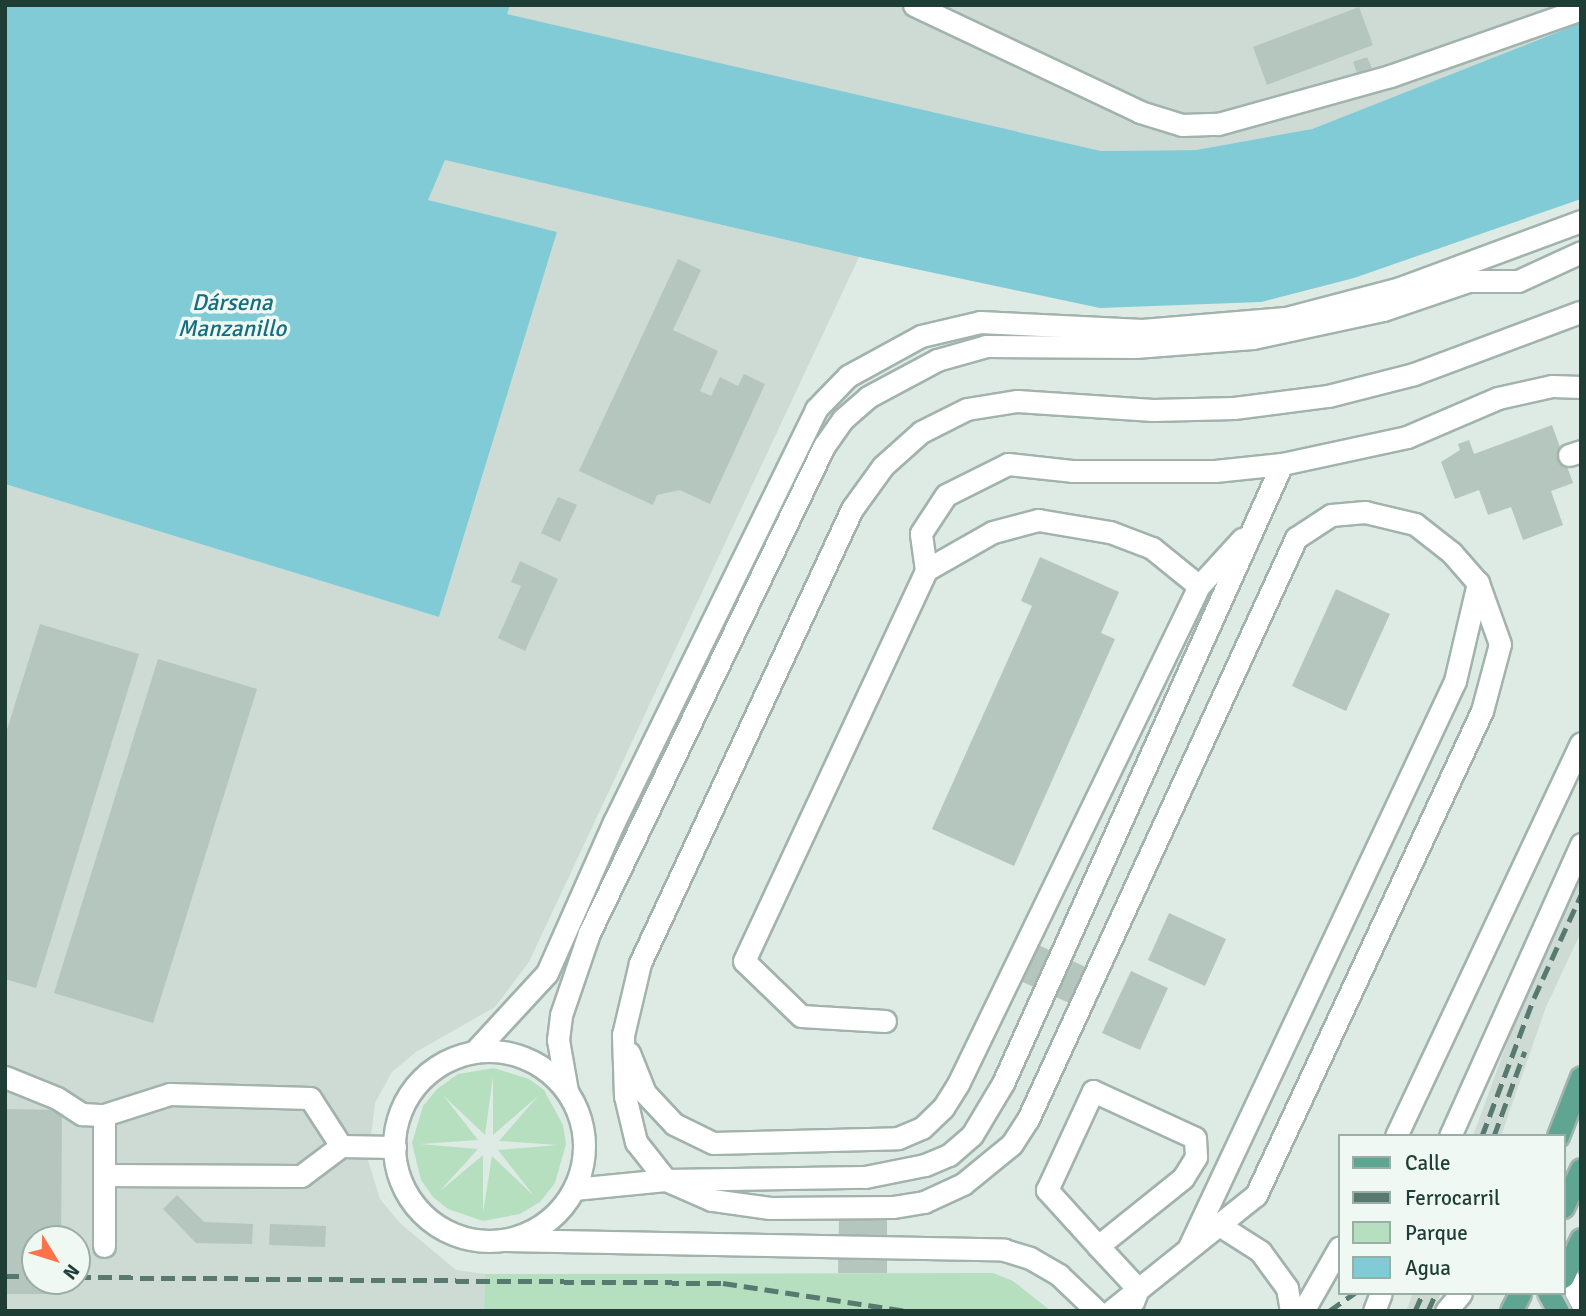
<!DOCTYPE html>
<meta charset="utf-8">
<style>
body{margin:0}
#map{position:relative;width:1586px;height:1316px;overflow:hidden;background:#deebe5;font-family:Signika,sans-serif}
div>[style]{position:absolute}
.built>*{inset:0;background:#cddbd4}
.green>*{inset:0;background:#b5dfbf}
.water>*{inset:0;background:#81cbd6}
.building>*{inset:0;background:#b4c6be}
.roads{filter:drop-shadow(2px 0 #a1b3ac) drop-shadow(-2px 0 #a1b3ac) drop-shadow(0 2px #a1b3ac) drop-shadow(0 -2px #a1b3ac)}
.minor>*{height:21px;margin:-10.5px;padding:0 10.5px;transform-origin:10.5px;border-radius:10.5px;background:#fff}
.minor>.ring{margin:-10.5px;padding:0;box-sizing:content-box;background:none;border:21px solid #fff;border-radius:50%}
.major>*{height:21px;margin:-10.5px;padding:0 10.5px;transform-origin:10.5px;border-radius:10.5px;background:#5fa591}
.rail>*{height:5px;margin-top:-2.5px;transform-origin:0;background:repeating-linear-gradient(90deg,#58796f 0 14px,transparent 0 21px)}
.bridges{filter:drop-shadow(2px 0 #bcc5c2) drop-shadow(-2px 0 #bcc5c2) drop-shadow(0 2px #bcc5c2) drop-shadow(0 -2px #bcc5c2)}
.major-bridge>*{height:21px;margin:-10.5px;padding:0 10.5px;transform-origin:10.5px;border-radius:10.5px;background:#5fa591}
span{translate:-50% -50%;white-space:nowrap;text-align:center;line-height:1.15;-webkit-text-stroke:7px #eff8f3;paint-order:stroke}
.water-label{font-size:23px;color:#146e7d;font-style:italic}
.frame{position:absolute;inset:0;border:7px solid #1e3d34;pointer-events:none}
.legend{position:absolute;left:1338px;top:1134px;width:228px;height:161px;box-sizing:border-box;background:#eff8f3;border:2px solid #9bada7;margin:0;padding:9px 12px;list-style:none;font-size:21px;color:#1e3d34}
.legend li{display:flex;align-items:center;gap:14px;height:35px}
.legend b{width:35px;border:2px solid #9bada7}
.north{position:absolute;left:21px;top:1225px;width:70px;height:70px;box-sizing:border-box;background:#eff8f3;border:2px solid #9bada7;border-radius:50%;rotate:128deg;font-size:19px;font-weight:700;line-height:28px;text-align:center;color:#1e3d34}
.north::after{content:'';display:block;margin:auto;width:24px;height:32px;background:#fe724a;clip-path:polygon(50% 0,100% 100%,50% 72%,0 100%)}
</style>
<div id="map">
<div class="built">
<i style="clip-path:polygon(510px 5px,1581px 5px,1581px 23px,1312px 129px,1196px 150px,1101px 151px,506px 14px)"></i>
<i style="clip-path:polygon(evenodd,445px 160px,859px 257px,529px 962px,495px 1007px,416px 1052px,392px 1072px,375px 1103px,368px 1160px,380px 1199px,400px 1223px,456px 1270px,485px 1274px,484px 1311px,5px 1311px,5px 484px,439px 617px,557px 232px,427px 200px,445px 160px,35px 1239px,77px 1239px,77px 1281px,35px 1281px,35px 1239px)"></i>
<i style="clip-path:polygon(1581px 874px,1581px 932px,1546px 1007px,1501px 1136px,1473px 1136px,1519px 1010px)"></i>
<i style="clip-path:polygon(1413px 1293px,1441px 1293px,1433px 1311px,1406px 1311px)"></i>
</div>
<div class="green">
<i style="clip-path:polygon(evenodd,494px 1068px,529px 1079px,544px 1090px,563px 1125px,566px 1144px,555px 1183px,540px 1202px,520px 1214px,483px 1221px,448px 1209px,433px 1197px,421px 1180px,412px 1143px,423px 1106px,437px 1089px,458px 1074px,494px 1068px,493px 1076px,493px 1135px,538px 1096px,499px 1141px,558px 1145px,498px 1150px,534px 1196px,492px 1156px,483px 1213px,483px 1155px,439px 1192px,478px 1149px,420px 1144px,478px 1140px,443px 1095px,485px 1135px,493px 1076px)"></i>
<i style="clip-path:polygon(993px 1273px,1013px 1281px,1051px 1311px,484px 1311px,485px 1274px)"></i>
</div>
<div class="water">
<i style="clip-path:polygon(5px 5px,510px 5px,507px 14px,1101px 151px,1196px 150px,1312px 129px,1581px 23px,1581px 199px,1354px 278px,1261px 302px,1100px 308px,859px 257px,445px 160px,428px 200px,557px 232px,439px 617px,5px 484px)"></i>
</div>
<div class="building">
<i style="clip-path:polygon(1359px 7px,1373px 45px,1267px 85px,1253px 47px)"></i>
<i style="clip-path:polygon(1367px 57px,1372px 68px,1357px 73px,1353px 62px)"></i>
<i style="clip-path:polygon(678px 259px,701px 270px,673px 330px,718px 351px,700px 391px,711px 396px,720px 377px,738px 386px,744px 374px,765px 384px,710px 504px,680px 490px,657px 495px,653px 505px,579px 471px)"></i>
<i style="clip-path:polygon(1552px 425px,1573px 483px,1551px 491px,1563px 525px,1523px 540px,1511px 507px,1488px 515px,1479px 490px,1455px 499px,1441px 462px,1460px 450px,1458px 444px,1469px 440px,1474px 454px)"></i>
<i style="clip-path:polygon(558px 497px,577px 505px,560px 542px,541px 533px)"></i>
<i style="clip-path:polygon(1040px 557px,1119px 592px,1101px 633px,1115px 639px,1014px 866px,932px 829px,1032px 606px,1021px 601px)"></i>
<i style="clip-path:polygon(520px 561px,558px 579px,525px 651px,498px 638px,521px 586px,511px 582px)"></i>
<i style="clip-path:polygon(1336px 589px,1390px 614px,1346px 711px,1292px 686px)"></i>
<i style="clip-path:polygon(40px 624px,139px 654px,36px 988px,5px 979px,5px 736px)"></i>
<i style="clip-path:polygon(158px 659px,257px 689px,153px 1023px,54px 993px)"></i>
<i style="clip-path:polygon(1169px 913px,1226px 939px,1205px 986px,1148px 960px)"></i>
<i style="clip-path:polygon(1019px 936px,1105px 976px,1089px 1012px,1003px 973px)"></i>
<i style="clip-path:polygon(1131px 971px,1168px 988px,1140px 1050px,1102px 1033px)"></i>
<i style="clip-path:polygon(5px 1109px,62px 1110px,61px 1239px,35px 1239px,35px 1281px,61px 1281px,61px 1294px,5px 1294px)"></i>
<i style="clip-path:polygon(177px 1195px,204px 1222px,253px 1224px,252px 1244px,196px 1243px,163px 1209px)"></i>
<i style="clip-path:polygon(839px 1217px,887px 1217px,887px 1273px,838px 1273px)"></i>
<i style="clip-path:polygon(270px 1224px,326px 1226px,325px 1247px,269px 1245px)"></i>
</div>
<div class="roads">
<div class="minor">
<i style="left:914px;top:5px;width:250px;rotate:25.3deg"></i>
<i style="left:1140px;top:112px;width:44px;rotate:17.2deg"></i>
<i style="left:1182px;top:125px;width:36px;rotate:-2deg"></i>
<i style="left:1218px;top:124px;width:179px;rotate:-15.6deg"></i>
<i style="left:1390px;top:76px;width:202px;rotate:-19.3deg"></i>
<i style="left:1569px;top:455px;width:13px;rotate:-18deg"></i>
<i style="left:926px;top:570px;width:77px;rotate:-29.6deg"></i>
<i style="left:993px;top:532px;width:47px;rotate:-14.9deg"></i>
<i style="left:1038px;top:520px;width:73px;rotate:9.5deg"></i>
<i style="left:1110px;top:532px;width:45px;rotate:20.9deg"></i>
<i style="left:1152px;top:548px;width:60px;rotate:39deg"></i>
<i style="left:885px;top:1021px;width:84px;rotate:-176.6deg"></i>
<i style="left:801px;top:1016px;width:79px;rotate:-136deg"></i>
<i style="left:744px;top:961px;width:431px;rotate:-65deg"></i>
<i style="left:926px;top:570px;width:37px;rotate:-98deg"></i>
<i style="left:921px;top:533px;width:45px;rotate:-56.7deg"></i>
<i style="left:946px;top:495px;width:69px;rotate:-26.6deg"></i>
<i style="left:1008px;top:464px;width:64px;rotate:6.2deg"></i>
<i style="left:1072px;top:471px;width:143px"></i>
<i style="left:1215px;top:471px;width:67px;rotate:-6deg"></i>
<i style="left:1282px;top:464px;width:128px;rotate:-12.2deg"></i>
<i style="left:1407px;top:437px;width:99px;rotate:-23.2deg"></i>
<i style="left:1498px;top:398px;width:55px;rotate:-12.5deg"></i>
<i style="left:1552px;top:386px;width:29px;rotate:2deg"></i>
<i style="left:475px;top:1051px;width:106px;rotate:-47.3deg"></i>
<i style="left:547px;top:973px;width:165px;rotate:-66.1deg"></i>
<i style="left:614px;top:822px;width:460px;rotate:-63.9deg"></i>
<i style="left:816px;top:409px;width:46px;rotate:-45.9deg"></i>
<i style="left:848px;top:376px;width:83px;rotate:-28.7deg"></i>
<i style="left:921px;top:336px;width:61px;rotate:-13.3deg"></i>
<i style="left:980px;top:322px;width:162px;rotate:2.8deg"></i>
<i style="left:1142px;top:330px;width:144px;rotate:-4.8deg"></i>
<i style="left:1286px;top:318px;width:118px;rotate:-14.7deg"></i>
<i style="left:1400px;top:288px;width:193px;rotate:-20.3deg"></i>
<i class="ring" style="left:394px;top:1051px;width:169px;height:169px"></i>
<i style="left:629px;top:1053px;width:43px;rotate:68.2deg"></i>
<i style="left:645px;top:1093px;width:42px;rotate:46.9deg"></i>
<i style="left:674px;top:1124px;width:43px;rotate:26deg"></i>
<i style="left:713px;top:1143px;width:185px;rotate:-1.5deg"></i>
<i style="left:898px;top:1138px;width:26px;rotate:-23deg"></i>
<i style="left:922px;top:1128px;width:29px;rotate:-44deg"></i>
<i style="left:943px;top:1108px;width:28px;rotate:-58deg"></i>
<i style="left:958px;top:1084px;width:553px;rotate:-64.18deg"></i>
<i style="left:1199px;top:586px;width:64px;rotate:-47.5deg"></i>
<i style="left:5px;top:1077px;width:56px;rotate:22deg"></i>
<i style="left:57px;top:1098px;width:30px;rotate:33deg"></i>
<i style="left:82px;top:1114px;width:22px;rotate:3deg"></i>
<i style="left:104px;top:1115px;width:69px;rotate:-17.7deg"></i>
<i style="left:170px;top:1094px;width:140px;rotate:1.6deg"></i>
<i style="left:310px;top:1098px;width:57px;rotate:57.1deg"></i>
<i style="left:341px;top:1146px;width:54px;rotate:1.1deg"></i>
<i style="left:567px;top:1091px;width:52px;rotate:-100deg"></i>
<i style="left:558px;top:1040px;width:25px;rotate:-83deg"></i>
<i style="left:561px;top:1015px;width:87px;rotate:-71.1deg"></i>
<i style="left:589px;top:933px;width:541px;rotate:-64.24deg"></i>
<i style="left:824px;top:446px;width:33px;rotate:-55deg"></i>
<i style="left:843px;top:419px;width:33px;rotate:-41deg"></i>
<i style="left:868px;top:397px;width:78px;rotate:-28.2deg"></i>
<i style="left:937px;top:360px;width:51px;rotate:-15.9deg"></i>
<i style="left:986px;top:346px;width:149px;rotate:0.4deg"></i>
<i style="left:1135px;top:347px;width:118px;rotate:-4.4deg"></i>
<i style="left:1253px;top:338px;width:133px;rotate:-12.2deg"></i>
<i style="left:1383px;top:310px;width:90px;rotate:-18.8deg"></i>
<i style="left:1468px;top:281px;width:50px"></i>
<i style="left:1518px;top:281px;width:69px;rotate:-24.7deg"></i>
<i style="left:1093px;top:1091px;width:112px;rotate:24.7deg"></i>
<i style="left:1195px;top:1138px;width:19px;rotate:87deg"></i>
<i style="left:1196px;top:1157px;width:25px;rotate:122deg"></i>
<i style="left:1183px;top:1178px;width:109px;rotate:141.3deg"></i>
<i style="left:1098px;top:1246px;width:76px;rotate:-132.3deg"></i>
<i style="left:1047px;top:1190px;width:109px;rotate:-65.1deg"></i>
<i style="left:104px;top:1115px;width:131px;rotate:90deg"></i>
<i style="left:1396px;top:1136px;width:434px;rotate:-64.8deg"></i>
<i style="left:1450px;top:1136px;width:320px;rotate:-65.8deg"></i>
<i style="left:104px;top:1175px;width:197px;rotate:0.3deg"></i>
<i style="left:301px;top:1176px;width:50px;rotate:-36.9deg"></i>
<i style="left:574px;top:1189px;width:92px;rotate:-5.6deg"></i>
<i style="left:666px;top:1180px;width:199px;rotate:-0.9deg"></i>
<i style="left:865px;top:1177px;width:61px;rotate:-11.3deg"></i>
<i style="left:925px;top:1165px;width:26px;rotate:-23deg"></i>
<i style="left:949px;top:1155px;width:30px;rotate:-41deg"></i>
<i style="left:972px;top:1135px;width:61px;rotate:-59.2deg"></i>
<i style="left:1003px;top:1083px;width:679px;rotate:-65.74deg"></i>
<i style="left:1219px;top:1225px;width:49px;rotate:32.4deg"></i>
<i style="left:1260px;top:1251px;width:46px;rotate:53.9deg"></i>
<i style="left:1287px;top:1288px;width:23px;rotate:80deg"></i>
<i style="left:505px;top:1240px;width:499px;rotate:1.1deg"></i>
<i style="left:1004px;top:1250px;width:27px;rotate:17deg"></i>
<i style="left:1030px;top:1258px;width:34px;rotate:30deg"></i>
<i style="left:1059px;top:1275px;width:52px;rotate:43.5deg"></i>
<i style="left:1098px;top:1246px;width:59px;rotate:47.1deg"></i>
<i style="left:1138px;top:1289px;width:14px;rotate:111deg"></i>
<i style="left:1189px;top:1247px;width:625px;rotate:-64.83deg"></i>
<i style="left:1455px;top:681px;width:101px;rotate:-76.8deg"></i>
<i style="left:1565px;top:1272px;width:34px;rotate:62deg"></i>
<i style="left:1111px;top:1311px;width:186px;rotate:-38.7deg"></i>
<i style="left:1256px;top:1195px;width:534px;rotate:-64.97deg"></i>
<i style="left:1482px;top:711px;width:69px;rotate:-75deg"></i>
<i style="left:1500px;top:644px;width:65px;rotate:-109.8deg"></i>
<i style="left:1478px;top:583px;width:40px;rotate:-131deg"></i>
<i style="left:1452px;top:553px;width:47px;rotate:-141.9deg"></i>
<i style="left:1415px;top:524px;width:51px;rotate:-166.5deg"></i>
<i style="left:1365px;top:512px;width:34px;rotate:175deg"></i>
<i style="left:1331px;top:515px;width:42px;rotate:146.7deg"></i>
<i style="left:1296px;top:538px;width:640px;rotate:114.76deg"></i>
<i style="left:1028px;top:1119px;width:30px;rotate:123deg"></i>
<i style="left:1012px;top:1144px;width:63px;rotate:140.8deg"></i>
<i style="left:963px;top:1184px;width:43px;rotate:155.2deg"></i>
<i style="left:924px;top:1202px;width:32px;rotate:171deg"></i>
<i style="left:892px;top:1207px;width:122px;rotate:179.5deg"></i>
<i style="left:770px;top:1208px;width:59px;rotate:-172.1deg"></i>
<i style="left:712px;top:1200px;width:50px;rotate:-156.5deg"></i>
<i style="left:666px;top:1180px;width:48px;rotate:-128.3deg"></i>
<i style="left:636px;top:1142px;width:47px;rotate:-103.4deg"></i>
<i style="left:625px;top:1096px;width:61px;rotate:-91.9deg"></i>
<i style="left:623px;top:1035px;width:74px;rotate:-76.7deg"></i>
<i style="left:640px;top:963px;width:501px;rotate:-64.97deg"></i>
<i style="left:852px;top:509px;width:53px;rotate:-54.2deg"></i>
<i style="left:883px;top:466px;width:51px;rotate:-41.8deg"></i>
<i style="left:921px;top:432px;width:51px;rotate:-26.6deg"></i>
<i style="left:967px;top:409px;width:51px;rotate:-9.1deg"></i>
<i style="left:1017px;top:401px;width:136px;rotate:3.8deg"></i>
<i style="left:1153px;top:410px;width:81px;rotate:-1.4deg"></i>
<i style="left:1234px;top:408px;width:95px;rotate:-7.3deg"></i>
<i style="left:1328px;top:396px;width:89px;rotate:-14.3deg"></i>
<i style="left:1414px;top:374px;width:177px;rotate:-20.5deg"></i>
<i style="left:1303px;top:1311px;width:73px;rotate:-60.3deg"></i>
<i style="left:1374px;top:1311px;width:19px;rotate:-69deg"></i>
<i style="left:1446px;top:1311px;width:23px;rotate:-50deg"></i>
</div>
<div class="major">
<i style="left:1558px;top:1136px;width:63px;rotate:-68.7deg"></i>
<i style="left:1563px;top:1207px;width:42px;rotate:-64.7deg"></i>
<i style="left:1563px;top:1277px;width:42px;rotate:-64.7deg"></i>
<i style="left:1511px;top:1311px;width:20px;rotate:-63deg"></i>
</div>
</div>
<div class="rail">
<i style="left:1482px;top:1136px;width:147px;rotate:-69.4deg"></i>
<i style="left:1534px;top:998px;width:113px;rotate:-65.5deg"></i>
<i style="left:1494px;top:1136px;width:90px;rotate:-70deg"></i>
<i style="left:5px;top:1276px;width:30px"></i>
<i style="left:77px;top:1277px;width:646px;rotate:0.53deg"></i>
<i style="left:723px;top:1283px;width:184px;rotate:8.7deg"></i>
<i style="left:1329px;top:1311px;width:32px;rotate:-35deg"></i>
<i style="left:1415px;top:1311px;width:20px;rotate:-66deg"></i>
<i style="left:1428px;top:1311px;width:20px;rotate:-66deg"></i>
</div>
<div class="bridges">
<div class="major-bridge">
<i style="left:1548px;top:1293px;width:21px;rotate:61deg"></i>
</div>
</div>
<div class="water-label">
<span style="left:232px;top:316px">Dársena<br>Manzanillo</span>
</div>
<div class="frame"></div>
<ul class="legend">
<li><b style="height:9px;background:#5fa591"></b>Calle</li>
<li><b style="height:9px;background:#58796f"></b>Ferrocarril</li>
<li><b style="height:19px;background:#b5dfbf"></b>Parque</li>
<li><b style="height:19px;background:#81cbd6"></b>Agua</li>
</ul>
<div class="north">N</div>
</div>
